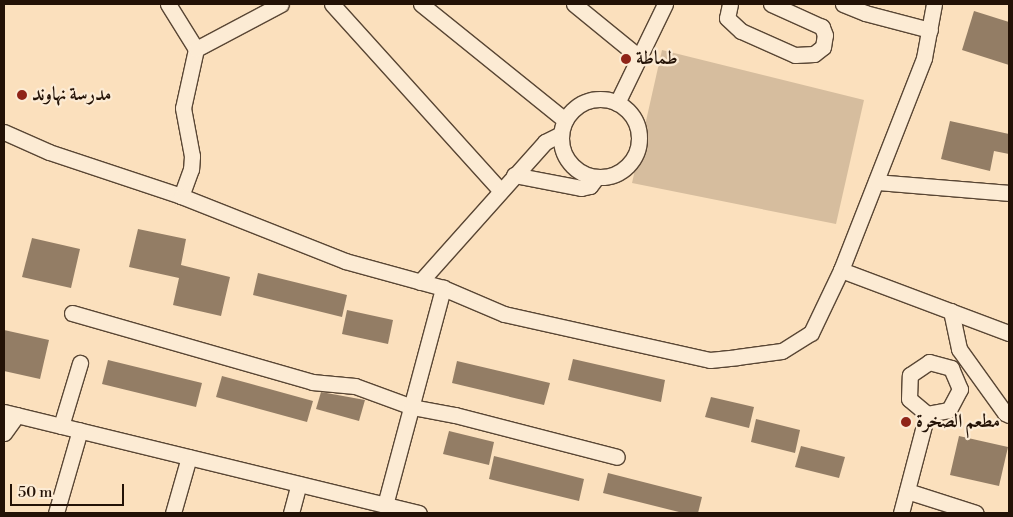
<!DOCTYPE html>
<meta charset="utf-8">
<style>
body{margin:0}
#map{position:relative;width:1013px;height:517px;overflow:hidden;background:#fbe0bd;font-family:"Libre Bodoni",Amiri,serif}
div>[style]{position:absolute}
.green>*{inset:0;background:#d6bd9e}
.building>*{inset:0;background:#937d65}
.roads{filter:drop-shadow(1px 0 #594634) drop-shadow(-1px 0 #594634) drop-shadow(0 1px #594634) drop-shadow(0 -1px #594634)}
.minor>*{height:15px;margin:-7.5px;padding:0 7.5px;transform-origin:7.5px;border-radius:7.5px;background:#fcebd4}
.minor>.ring{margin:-7.5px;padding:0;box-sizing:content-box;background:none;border:15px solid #fcebd4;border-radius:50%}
.dots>*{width:14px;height:14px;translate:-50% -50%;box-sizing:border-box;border:2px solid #fcebd4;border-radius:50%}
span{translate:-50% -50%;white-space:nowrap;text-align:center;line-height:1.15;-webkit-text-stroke:4.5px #fcebd4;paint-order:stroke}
.poi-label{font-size:19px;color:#231206;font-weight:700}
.left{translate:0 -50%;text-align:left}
.frame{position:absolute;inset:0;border:5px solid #231206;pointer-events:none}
.scale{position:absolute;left:10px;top:484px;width:114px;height:22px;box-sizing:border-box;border:2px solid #231206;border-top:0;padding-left:6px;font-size:15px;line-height:18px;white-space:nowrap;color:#231206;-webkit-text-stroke:4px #fcebd4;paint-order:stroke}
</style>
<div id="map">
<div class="green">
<i style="clip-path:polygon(662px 50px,864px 100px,836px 224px,632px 183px)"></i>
</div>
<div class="building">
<i style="clip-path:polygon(974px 11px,1009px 22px,1009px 65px,962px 50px)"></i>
<i style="clip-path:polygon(950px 121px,1009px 134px,1009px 154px,994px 151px,990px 171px,941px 159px)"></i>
<i style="clip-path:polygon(138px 229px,186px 239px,181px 265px,230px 277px,221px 316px,173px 305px,179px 278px,129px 267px)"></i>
<i style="clip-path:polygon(32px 238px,80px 249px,71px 288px,22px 277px)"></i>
<i style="clip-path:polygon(258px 273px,347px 295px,342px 317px,253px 295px)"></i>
<i style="clip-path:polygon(347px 310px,393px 320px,388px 344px,342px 334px)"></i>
<i style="clip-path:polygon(4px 330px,49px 340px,40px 379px,4px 371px)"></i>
<i style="clip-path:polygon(573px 359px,665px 380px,661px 402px,568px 380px)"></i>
<i style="clip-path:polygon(108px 360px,202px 383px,196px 407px,102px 384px)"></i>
<i style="clip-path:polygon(457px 361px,550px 383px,544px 405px,452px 383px)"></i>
<i style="clip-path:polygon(222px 376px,313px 401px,307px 422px,216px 397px)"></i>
<i style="clip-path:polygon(321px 392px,365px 400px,359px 421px,316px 409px)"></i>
<i style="clip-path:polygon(711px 397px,754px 407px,749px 428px,705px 417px)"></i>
<i style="clip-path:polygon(756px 419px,800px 430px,795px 453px,751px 442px)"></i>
<i style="clip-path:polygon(449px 431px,494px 442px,489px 465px,443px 454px)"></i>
<i style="clip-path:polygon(959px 436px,1008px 447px,999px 486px,950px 475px)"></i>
<i style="clip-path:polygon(801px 446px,845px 457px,839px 478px,795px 467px)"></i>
<i style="clip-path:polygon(494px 456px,584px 479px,579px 501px,489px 479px)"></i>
<i style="clip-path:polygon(608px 473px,702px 497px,698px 513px,683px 513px,603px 493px)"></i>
</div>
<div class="roads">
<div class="minor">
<i style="left:168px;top:4px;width:53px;rotate:58.1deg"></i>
<i style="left:196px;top:49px;width:60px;rotate:102.4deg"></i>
<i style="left:183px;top:108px;width:49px;rotate:79.4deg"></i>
<i style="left:192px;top:156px;width:13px;rotate:94deg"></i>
<i style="left:191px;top:169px;width:29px;rotate:110deg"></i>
<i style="left:332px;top:4px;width:251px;rotate:47.9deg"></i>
<i style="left:421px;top:4px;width:185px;rotate:38.9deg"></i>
<i style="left:574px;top:4px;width:84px;rotate:39.2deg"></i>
<i style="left:730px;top:4px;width:14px;rotate:102deg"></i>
<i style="left:727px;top:18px;width:19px;rotate:43deg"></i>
<i style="left:741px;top:31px;width:59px;rotate:24deg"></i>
<i style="left:795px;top:55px;width:19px;rotate:-3deg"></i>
<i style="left:814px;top:54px;width:11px;rotate:-38deg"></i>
<i style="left:823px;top:47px;width:12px;rotate:-81deg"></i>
<i style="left:825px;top:35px;width:9px;rotate:-111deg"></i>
<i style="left:822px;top:27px;width:56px;rotate:-155.7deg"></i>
<i style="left:843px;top:4px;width:24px;rotate:22deg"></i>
<i style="left:865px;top:13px;width:67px;rotate:14.7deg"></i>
<i style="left:196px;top:49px;width:96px;rotate:-27.9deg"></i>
<i class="ring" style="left:561px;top:99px;width:63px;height:63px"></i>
<i style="left:617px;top:103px;width:110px;rotate:-64.1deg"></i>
<i style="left:4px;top:132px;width:49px;rotate:24deg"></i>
<i style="left:49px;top:152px;width:139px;rotate:18.4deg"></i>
<i style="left:181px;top:196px;width:176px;rotate:21.6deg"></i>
<i style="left:345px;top:261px;width:102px;rotate:15.4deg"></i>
<i style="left:443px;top:288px;width:66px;rotate:23.1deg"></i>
<i style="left:504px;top:314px;width:211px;rotate:12.6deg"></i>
<i style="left:710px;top:360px;width:27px;rotate:-6deg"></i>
<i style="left:737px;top:357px;width:45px;rotate:-7.6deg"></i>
<i style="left:782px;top:351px;width:34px;rotate:-32deg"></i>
<i style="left:811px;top:333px;width:70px;rotate:-64.5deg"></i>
<i style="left:841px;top:270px;width:228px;rotate:-68.6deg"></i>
<i style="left:924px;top:58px;width:55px;rotate:-79.5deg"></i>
<i style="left:514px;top:175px;width:68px;rotate:11deg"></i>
<i style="left:581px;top:188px;width:9px;rotate:-13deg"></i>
<i style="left:590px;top:186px;width:10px;rotate:-53deg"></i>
<i style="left:876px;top:182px;width:133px;rotate:4.7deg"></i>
<i style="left:841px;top:270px;width:179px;rotate:20.6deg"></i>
<i style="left:420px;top:282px;width:188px;rotate:-48.2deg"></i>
<i style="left:545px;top:142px;width:18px;rotate:-27deg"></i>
<i style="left:951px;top:311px;width:39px;rotate:78deg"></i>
<i style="left:959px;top:349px;width:79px;rotate:54.3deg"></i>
<i style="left:1005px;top:413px;width:4px;rotate:27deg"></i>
<i style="left:72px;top:313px;width:250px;rotate:16deg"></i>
<i style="left:312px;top:382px;width:43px;rotate:5.3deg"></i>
<i style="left:355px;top:386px;width:61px;rotate:20.2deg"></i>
<i style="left:412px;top:407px;width:44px;rotate:10.5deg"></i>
<i style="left:455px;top:415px;width:167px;rotate:14.5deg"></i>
<i style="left:929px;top:362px;width:23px;rotate:15deg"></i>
<i style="left:951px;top:368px;width:23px;rotate:67deg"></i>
<i style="left:960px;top:389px;width:24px;rotate:118deg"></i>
<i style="left:949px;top:410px;width:22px;rotate:170deg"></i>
<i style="left:927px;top:414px;width:23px;rotate:-140deg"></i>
<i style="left:909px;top:399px;width:24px;rotate:-88deg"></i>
<i style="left:910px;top:375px;width:23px;rotate:-34deg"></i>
<i style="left:4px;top:412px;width:427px;rotate:13.7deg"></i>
<i style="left:61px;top:426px;width:66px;rotate:-73.2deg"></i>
<i style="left:4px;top:433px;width:22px;rotate:-54deg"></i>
<i style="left:907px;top:491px;width:72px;rotate:17.7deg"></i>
<i style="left:385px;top:505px;width:225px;rotate:-75deg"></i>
<i style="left:56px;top:513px;width:86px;rotate:-73.9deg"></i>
<i style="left:173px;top:513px;width:58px;rotate:-74.1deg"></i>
<i style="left:291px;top:513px;width:30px;rotate:-75deg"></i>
<i style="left:901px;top:513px;width:102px;rotate:-75.3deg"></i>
</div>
</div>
<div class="dots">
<i style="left:626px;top:59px;background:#8f2418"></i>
<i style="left:22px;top:95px;background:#8f2418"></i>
<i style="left:906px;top:422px;background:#8f2418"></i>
</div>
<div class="poi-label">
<span class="left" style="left:636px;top:59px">طماطة</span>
<span class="left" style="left:32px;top:95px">مدرسة نهاوند</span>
<span class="left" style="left:916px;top:422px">مطعم الصخرة</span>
</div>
<div class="frame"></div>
<div class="scale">50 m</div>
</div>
